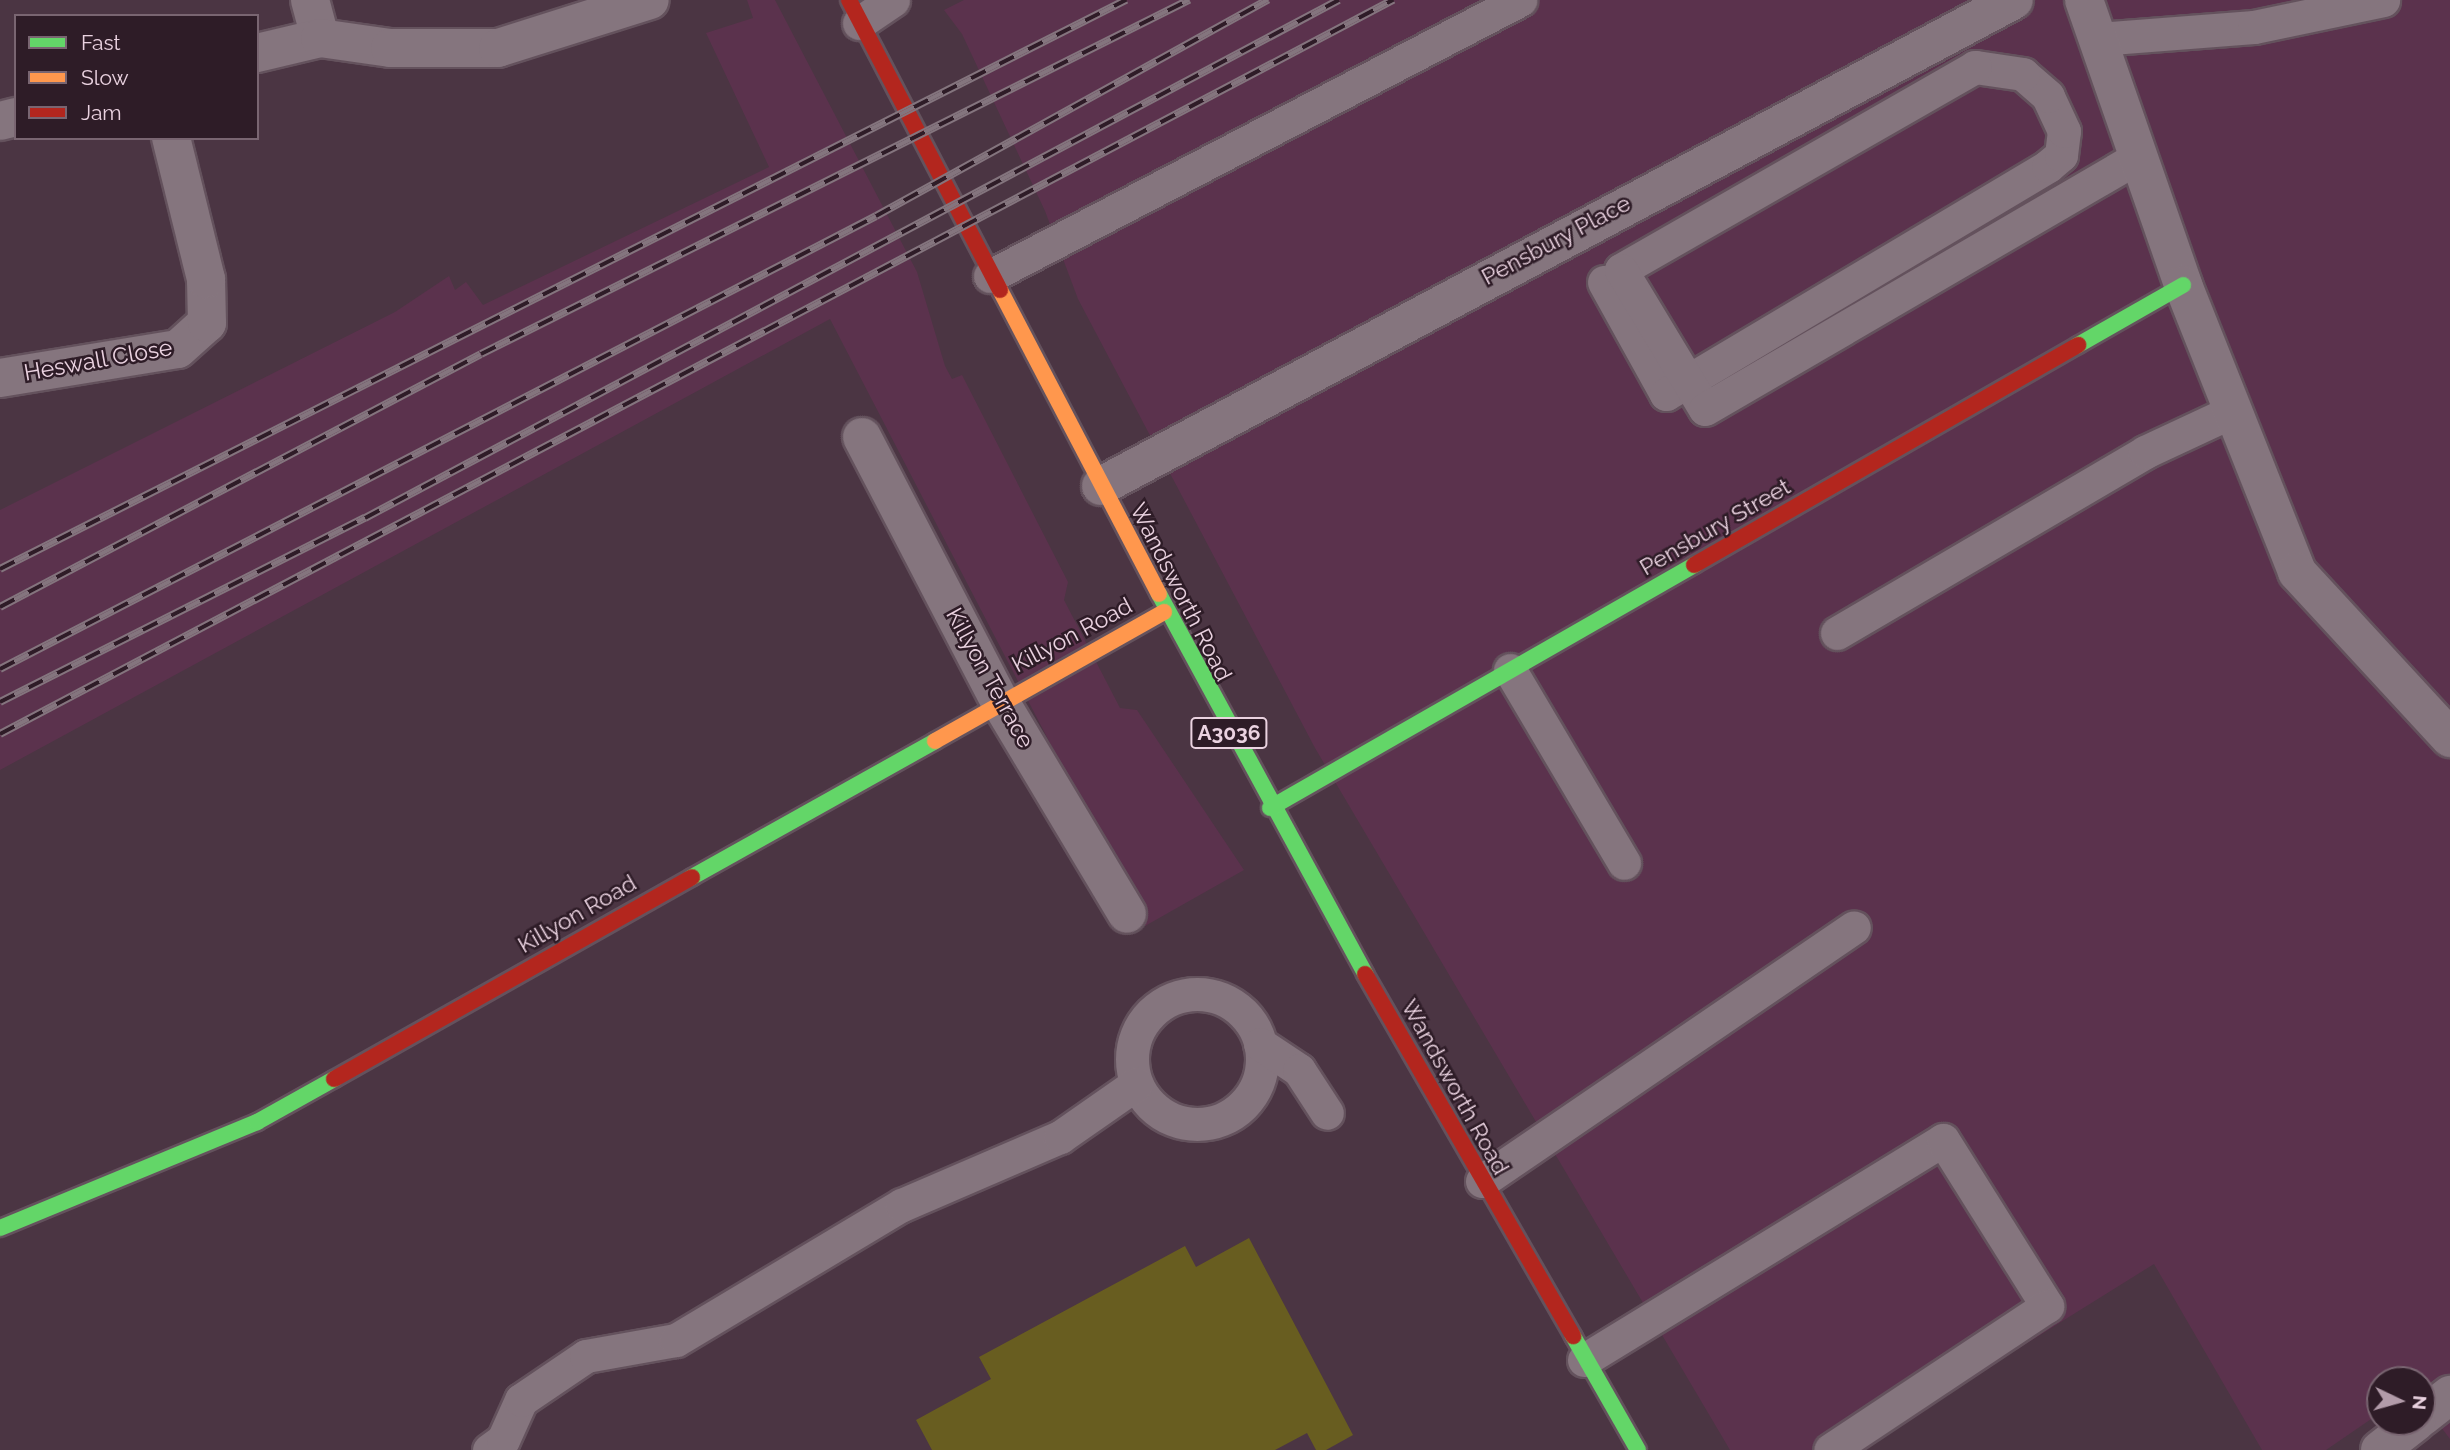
<!DOCTYPE html>
<style>
body{margin:0}
#map{position:relative;width:2450px;height:1450px;overflow:hidden;background:#4b3543;font-family:Raleway,sans-serif}
div>[style]{position:absolute}
.built>*{inset:0;background:#5b324d}
.green>*{inset:0;background:#685d20}
.roads{filter:drop-shadow(2px 0 #64525d) drop-shadow(-2px 0 #64525d) drop-shadow(0 2px #64525d) drop-shadow(0 -2px #64525d)}
.lane>*{height:33px;margin:-16.5px;padding:0 16.5px;transform-origin:16.5px;border-radius:16.5px;background:#85757e}
.lane>.ring{margin:-16.5px;padding:0;box-sizing:content-box;background:none;border:33px solid #85757e;border-radius:50%}
.street>*{height:38px;margin:-19px;padding:0 19px;transform-origin:19px;border-radius:19px;background:#85757e}
.fast>*{height:16px;margin:-8px;padding:0 8px;transform-origin:8px;border-radius:8px;background:#63d668}
.slow>*{height:16px;margin:-8px;padding:0 8px;transform-origin:8px;border-radius:8px;background:#ff974d}
.jam>*{height:16px;margin:-8px;padding:0 8px;transform-origin:8px;border-radius:8px;background:#b3261e}
.rail>*{height:8px;margin-top:-4px;transform-origin:0;background:repeating-linear-gradient(90deg,#2e1c27 0 16px,#84757e 0 32px);box-sizing:border-box;border-block:2px solid #84757e}
span{translate:-50% -50%;white-space:nowrap;text-align:center;line-height:1.15;-webkit-text-stroke:5px #2e1c27;paint-order:stroke}
.shield-label span{padding:2px 5px;background:#2e1c27;border:2px solid;border-radius:5px;-webkit-text-stroke-width:0}
.shield-label{font-size:21px;color:#ead2e0;font-weight:700}
.street-label{font-size:23px;color:#ead2e0}
.legend{position:absolute;left:14px;top:14px;width:245px;height:126px;box-sizing:border-box;background:#2e1c27;border:2px solid #796571;margin:0;padding:9px 12px;list-style:none;font-size:21px;color:#ead2e0}
.legend li{display:flex;align-items:center;gap:14px;height:35px}
.legend b{width:35px;border:2px solid #796571}
.north{position:absolute;left:2366px;top:1366px;width:70px;height:70px;box-sizing:border-box;background:#2e1c27;border:2px solid #796571;border-radius:50%;rotate:95deg;font-size:19px;font-weight:700;line-height:28px;text-align:center;color:#ead2e0}
.north::after{content:'';display:block;margin:auto;width:24px;height:32px;background:#b29ba9;clip-path:polygon(50% 0,100% 100%,50% 72%,0 100%)}
</style>
<div id="map">
<div class="built">
<i style="clip-path:polygon(747px 0,775px 0,917px 272px,945px 366px,952px 379px,962px 375px,1068px 582px,1064px 600px,1120px 708px,1137px 710px,1244px 870px,1145px 926px,830px 319px,0 770px,0 510px,395px 312px,449px 276px,455px 290px,466px 282px,483px 305px,769px 167px,706px 33px,753px 18px)"></i>
<i style="clip-path:polygon(964px 0,2450px 0,2450px 1439px,2422px 1402px,2422px 1380px,2380px 1380px,2380px 1413px,2326px 1450px,2262px 1450px,2154px 1264px,1855px 1450px,1730px 1450px,1315px 748px,1078px 299px,1045px 211px,962px 34px,944px 10px)"></i>
</div>
<div class="green">
<i style="clip-path:polygon(1249px 1238px,1353px 1435px,1326px 1450px,1316px 1450px,1307px 1433px,1275px 1450px,932px 1450px,916px 1420px,991px 1379px,979px 1357px,1185px 1246px,1196px 1267px)"></i>
</div>
<div class="roads">
<div class="lane">
<i style="left:859px;top:23px;width:41px;rotate:-34.1deg"></i>
<i style="left:2098px;top:39px;width:156px;rotate:-4.4deg"></i>
<i style="left:2254px;top:27px;width:132px;rotate:-11.8deg"></i>
<i style="left:990px;top:276px;width:598px;rotate:-27.51deg"></i>
<i style="left:1604px;top:282px;width:128px;rotate:61deg"></i>
<i style="left:1666px;top:394px;width:445px;rotate:-30.8deg"></i>
<i style="left:2048px;top:166px;width:17px;rotate:-40deg"></i>
<i style="left:2061px;top:155px;width:24px;rotate:-83deg"></i>
<i style="left:2064px;top:131px;width:38px;rotate:-115deg"></i>
<i style="left:2048px;top:96px;width:33px;rotate:-139deg"></i>
<i style="left:2023px;top:74px;width:49px;rotate:-171.7deg"></i>
<i style="left:1975px;top:67px;width:408px;rotate:150.2deg"></i>
<i style="left:1621px;top:270px;width:162px;rotate:58.9deg"></i>
<i style="left:1705px;top:409px;width:501px;rotate:-30.2deg"></i>
<i style="left:1837px;top:633px;width:357px;rotate:-30.4deg"></i>
<i style="left:2145px;top:452px;width:97px;rotate:-25deg"></i>
<i style="left:1510px;top:670px;width:224px;rotate:59.4deg"></i>
<i class="ring" style="left:1132px;top:994px;width:97px;height:97px"></i>
<i style="left:1260px;top:1044px;width:47px;rotate:33.7deg"></i>
<i style="left:1299px;top:1070px;width:51px;rotate:56.9deg"></i>
<i style="left:1482px;top:1181px;width:450px;rotate:-34.3deg"></i>
<i style="left:1584px;top:1360px;width:421px;rotate:-31.5deg"></i>
<i style="left:1943px;top:1140px;width:196px;rotate:57.9deg"></i>
<i style="left:2047px;top:1306px;width:260px;rotate:146.4deg"></i>
<i style="left:489px;top:1450px;width:17px;rotate:-36deg"></i>
<i style="left:503px;top:1440px;width:44px;rotate:-65.8deg"></i>
<i style="left:521px;top:1400px;width:78px;rotate:-34.1deg"></i>
<i style="left:586px;top:1356px;width:91px;rotate:-10.1deg"></i>
<i style="left:676px;top:1340px;width:263px;rotate:-30.9deg"></i>
<i style="left:902px;top:1205px;width:172px;rotate:-23.3deg"></i>
<i style="left:1060px;top:1137px;width:93px;rotate:-34.9deg"></i>
</div>
<div class="street">
<i style="left:310px;top:0;width:39px;rotate:75deg"></i>
<i style="left:2084px;top:0;width:302px;rotate:70.8deg"></i>
<i style="left:2183px;top:285px;width:309px;rotate:68.3deg"></i>
<i style="left:2297px;top:572px;width:226px;rotate:47.3deg"></i>
<i style="left:257px;top:53px;width:65px;rotate:-13.4deg"></i>
<i style="left:320px;top:38px;width:71px;rotate:8.1deg"></i>
<i style="left:390px;top:48px;width:108px"></i>
<i style="left:498px;top:48px;width:159px;rotate:-17.5deg"></i>
<i style="left:0;top:121px;width:16px;rotate:-14deg"></i>
<i style="left:0;top:378px;width:180px;rotate:-9.3deg"></i>
<i style="left:178px;top:349px;width:39px;rotate:-42deg"></i>
<i style="left:207px;top:323px;width:44px;rotate:-91.3deg"></i>
<i style="left:206px;top:279px;width:145px;rotate:-103.9deg"></i>
<i style="left:862px;top:437px;width:297px;rotate:62.5deg"></i>
<i style="left:999px;top:700px;width:249px;rotate:59.1deg"></i>
<i style="left:1101px;top:486px;width:1034px;rotate:-28.03deg"></i>
<i style="left:2422px;top:1417px;width:36px;rotate:-38deg"></i>
<i style="left:2380px;top:1450px;width:46px;rotate:-37.9deg"></i>
</div>
<div class="fast">
<i style="left:2078px;top:345px;width:121px;rotate:-29.7deg"></i>
<i style="left:1159px;top:594px;width:432px;rotate:61.5deg"></i>
<i style="left:1270px;top:808px;width:489px;rotate:-29.8deg"></i>
<i style="left:692px;top:877px;width:278px;rotate:-29.2deg"></i>
<i style="left:0;top:1228px;width:278px;rotate:-22.4deg"></i>
<i style="left:257px;top:1122px;width:88px;rotate:-29.2deg"></i>
<i style="left:1573px;top:1336px;width:131px;rotate:60.3deg"></i>
</div>
<div class="slow">
<i style="left:1000px;top:290px;width:343px;rotate:62.4deg"></i>
<i style="left:935px;top:741px;width:263px;rotate:-29.4deg"></i>
</div>
<div class="jam">
<i style="left:849px;top:0;width:327px;rotate:62.5deg"></i>
<i style="left:1694px;top:565px;width:443px;rotate:-29.8deg"></i>
<i style="left:1365px;top:974px;width:418px;rotate:60.1deg"></i>
<i style="left:334px;top:1079px;width:411px;rotate:-29.4deg"></i>
</div>
</div>
<div class="rail">
<i style="left:0;top:569px;width:1262px;rotate:-26.81deg"></i>
<i style="left:0;top:607px;width:543px;rotate:-27.74deg"></i>
<i style="left:481px;top:354px;width:792px;rotate:-26.57deg"></i>
<i style="left:0;top:669px;width:986px;rotate:-27.34deg"></i>
<i style="left:876px;top:216px;width:448px;rotate:-28.9deg"></i>
<i style="left:0;top:702px;width:409px;rotate:-26.8deg"></i>
<i style="left:365px;top:518px;width:1103px;rotate:-28.01deg"></i>
<i style="left:0;top:734px;width:1575px;rotate:-27.79deg"></i>
</div>
<div class="shield-label">
<span style="left:1229px;top:733px">A3036</span>
</div>
<div class="street-label">
<span style="left:1556px;top:240px;rotate:-28deg">Pensbury Place</span>
<span style="left:98px;top:360px;rotate:-10deg">Heswall Close</span>
<span style="left:1715px;top:527px;rotate:-30deg">Pensbury Street</span>
<span style="left:1181px;top:592px;rotate:63deg">Wandsworth Road</span>
<span style="left:1072px;top:635px;rotate:-28deg">Killyon Road</span>
<span style="left:990px;top:678px;rotate:61deg">Killyon Terrace</span>
<span style="left:577px;top:914px;rotate:-30deg">Killyon Road</span>
<span style="left:1455px;top:1087px;rotate:61deg">Wandsworth Road</span>
</div>
<ul class="legend">
<li><b style="height:9px;background:#63d668"></b>Fast</li>
<li><b style="height:9px;background:#ff974d"></b>Slow</li>
<li><b style="height:9px;background:#b3261e"></b>Jam</li>
</ul>
<div class="north">N</div>
</div>
